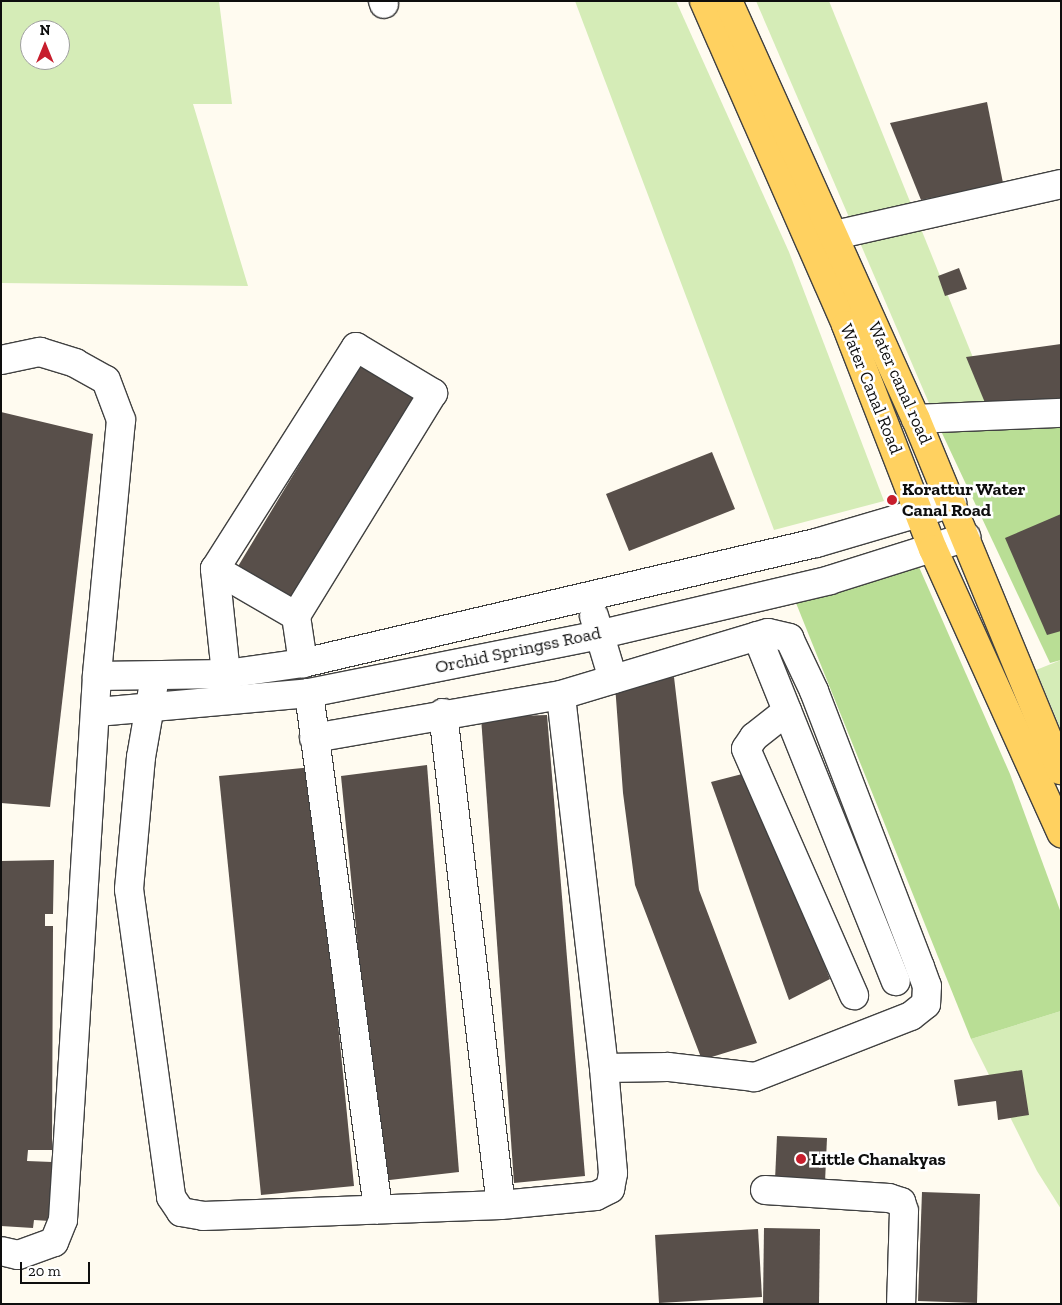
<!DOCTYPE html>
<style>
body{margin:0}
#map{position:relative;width:1062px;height:1305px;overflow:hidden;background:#fffbf0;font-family:"Zilla Slab",serif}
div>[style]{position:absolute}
.green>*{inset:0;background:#d5ecb7}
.forest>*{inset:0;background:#b9de95}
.building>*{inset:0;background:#584f4a}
.roads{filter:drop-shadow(1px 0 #414141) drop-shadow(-1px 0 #414141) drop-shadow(0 1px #414141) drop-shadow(0 -1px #414141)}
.minor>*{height:28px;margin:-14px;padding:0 14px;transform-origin:14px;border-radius:14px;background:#fff}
.major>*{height:28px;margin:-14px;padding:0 14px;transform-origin:14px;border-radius:14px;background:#ffd160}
.dots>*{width:14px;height:14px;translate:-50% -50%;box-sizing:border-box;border:2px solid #fff;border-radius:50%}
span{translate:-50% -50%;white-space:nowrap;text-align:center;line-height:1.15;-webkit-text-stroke:5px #fff;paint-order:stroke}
.street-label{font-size:18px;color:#0e0e0e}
.poi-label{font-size:18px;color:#0e0e0e;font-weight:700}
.left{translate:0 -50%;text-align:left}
.frame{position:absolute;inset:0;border:2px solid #0e0e0e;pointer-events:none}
.north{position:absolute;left:20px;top:20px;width:50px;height:50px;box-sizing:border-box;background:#fff;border:1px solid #9f9f9f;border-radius:50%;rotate:0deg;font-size:14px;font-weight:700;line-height:20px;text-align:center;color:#0e0e0e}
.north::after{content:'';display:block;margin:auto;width:18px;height:22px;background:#c71e2d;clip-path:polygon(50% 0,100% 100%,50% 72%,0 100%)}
.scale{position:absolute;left:20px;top:1262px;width:70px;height:22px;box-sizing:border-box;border:2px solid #0e0e0e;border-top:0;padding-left:6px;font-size:15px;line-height:18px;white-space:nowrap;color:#0e0e0e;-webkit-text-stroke:4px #fff;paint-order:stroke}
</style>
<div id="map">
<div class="green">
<i style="clip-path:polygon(evenodd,1px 1px,219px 1px,232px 104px,193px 104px,248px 286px,1px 283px,1px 1px,30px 30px,60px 30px,60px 60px,30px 60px,30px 30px)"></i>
<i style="clip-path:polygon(575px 1px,676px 1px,789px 252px,884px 501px,774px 530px)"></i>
<i style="clip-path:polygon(756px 1px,829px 1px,999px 422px,941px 431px)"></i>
<i style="clip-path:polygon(1061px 660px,1061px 730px,1036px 670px)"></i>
<i style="clip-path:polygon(1061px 1011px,1061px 1209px,1037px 1171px,971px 1039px)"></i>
</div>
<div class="forest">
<i style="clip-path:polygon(1061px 422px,1061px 660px,1050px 663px,941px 431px)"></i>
<i style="clip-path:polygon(919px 567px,1010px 774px,1061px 913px,1061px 1011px,971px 1039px,796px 603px)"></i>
</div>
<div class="building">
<i style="clip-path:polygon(987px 102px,1003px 183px,921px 200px,890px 123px)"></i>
<i style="clip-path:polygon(959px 268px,967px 289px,945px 296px,938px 276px)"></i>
<i style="clip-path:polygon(1061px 344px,1061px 406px,988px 410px,966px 357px)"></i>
<i style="clip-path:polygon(363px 359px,418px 391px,292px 601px,237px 568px)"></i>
<i style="clip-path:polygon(1px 412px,93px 434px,50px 807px,1px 803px)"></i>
<i style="clip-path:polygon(712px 452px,735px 509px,629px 551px,606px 494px)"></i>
<i style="clip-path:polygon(1061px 514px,1061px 631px,1047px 635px,1005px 538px)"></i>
<i style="clip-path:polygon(674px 677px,699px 890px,757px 1043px,702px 1060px,635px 885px,623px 793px,615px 685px)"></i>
<i style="clip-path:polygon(547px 715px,585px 1176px,514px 1183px,481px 717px)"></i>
<i style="clip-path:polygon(427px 765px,459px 1172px,381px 1181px,341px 776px)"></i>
<i style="clip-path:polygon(313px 767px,354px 1186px,261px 1195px,219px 776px)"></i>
<i style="clip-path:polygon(750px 772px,830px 979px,789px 1000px,711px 782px)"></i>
<i style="clip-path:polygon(54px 860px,53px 914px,45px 914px,45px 926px,53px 926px,52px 1150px,28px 1150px,27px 1161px,52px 1162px,50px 1221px,34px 1220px,33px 1228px,1px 1226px,1px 861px)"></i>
<i style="clip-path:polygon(1022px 1070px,1029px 1115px,998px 1120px,996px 1101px,958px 1106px,954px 1080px)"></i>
<i style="clip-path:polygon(777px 1136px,827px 1138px,825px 1182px,775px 1180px)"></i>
<i style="clip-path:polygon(922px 1192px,980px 1194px,977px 1303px,918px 1301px)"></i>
<i style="clip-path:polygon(764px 1228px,820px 1229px,819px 1304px,763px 1304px)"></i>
<i style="clip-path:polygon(758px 1229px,762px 1297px,659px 1303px,655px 1235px)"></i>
</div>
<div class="roads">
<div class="minor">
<i style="left:383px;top:1px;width:3px;rotate:72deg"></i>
<i style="left:813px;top:247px;width:25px;rotate:-29deg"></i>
<i style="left:835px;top:235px;width:232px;rotate:-12.7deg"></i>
<i style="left:1px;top:360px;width:40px;rotate:-12deg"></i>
<i style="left:40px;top:352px;width:37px;rotate:17deg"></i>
<i style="left:75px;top:363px;width:35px;rotate:29deg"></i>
<i style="left:106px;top:380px;width:43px;rotate:69.4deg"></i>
<i style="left:121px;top:420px;width:257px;rotate:95.4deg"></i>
<i style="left:97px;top:676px;width:545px;rotate:93.58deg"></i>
<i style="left:63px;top:1220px;width:24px;rotate:112deg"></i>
<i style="left:54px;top:1242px;width:38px;rotate:160deg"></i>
<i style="left:18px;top:1255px;width:17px;rotate:-167deg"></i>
<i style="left:916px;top:419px;width:145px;rotate:-2.4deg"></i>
<i style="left:215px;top:569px;width:94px;rotate:30.1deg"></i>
<i style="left:594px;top:616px;width:66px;rotate:73.2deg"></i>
<i style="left:757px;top:636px;width:372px;rotate:68.1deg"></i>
<i style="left:226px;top:674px;width:106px;rotate:-96deg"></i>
<i style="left:215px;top:569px;width:263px;rotate:-57.6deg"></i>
<i style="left:356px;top:347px;width:90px;rotate:30.9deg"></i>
<i style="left:433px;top:393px;width:262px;rotate:121.6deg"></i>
<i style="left:296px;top:616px;width:48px;rotate:81.5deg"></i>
<i style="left:97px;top:676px;width:129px;rotate:-0.9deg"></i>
<i style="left:226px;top:674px;width:78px;rotate:-8.1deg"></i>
<i style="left:303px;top:663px;width:527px;rotate:-13.17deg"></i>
<i style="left:816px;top:543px;width:142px;rotate:-16.4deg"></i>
<i style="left:155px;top:677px;width:81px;rotate:99.9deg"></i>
<i style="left:141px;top:757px;width:133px;rotate:95.2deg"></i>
<i style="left:129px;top:889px;width:311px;rotate:82.2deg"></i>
<i style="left:171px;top:1197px;width:18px;rotate:56deg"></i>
<i style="left:181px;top:1212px;width:22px;rotate:10deg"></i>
<i style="left:203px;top:1216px;width:298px;rotate:-2.1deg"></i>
<i style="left:501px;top:1205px;width:95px;rotate:-5.4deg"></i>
<i style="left:596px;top:1196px;width:16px;rotate:-27deg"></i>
<i style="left:610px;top:1189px;width:16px;rotate:-79deg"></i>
<i style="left:613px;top:1173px;width:105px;rotate:-94.9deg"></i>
<i style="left:604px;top:1068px;width:375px;rotate:-96.6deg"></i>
<i style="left:309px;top:693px;width:521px;rotate:82.38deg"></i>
<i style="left:787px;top:711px;width:42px;rotate:141.8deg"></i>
<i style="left:754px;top:737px;width:14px;rotate:124deg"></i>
<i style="left:746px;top:749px;width:269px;rotate:66.3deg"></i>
<i style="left:97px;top:712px;width:213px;rotate:-5.1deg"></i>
<i style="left:309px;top:693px;width:295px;rotate:-11.3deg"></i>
<i style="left:598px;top:635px;width:238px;rotate:-13.3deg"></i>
<i style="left:830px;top:580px;width:143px;rotate:-17.5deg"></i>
<i style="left:443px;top:713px;width:495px;rotate:83.3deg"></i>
<i style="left:314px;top:738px;width:251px;rotate:-9.9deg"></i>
<i style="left:561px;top:695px;width:216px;rotate:-16.7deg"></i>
<i style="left:768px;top:633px;width:22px;rotate:13deg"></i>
<i style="left:789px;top:638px;width:59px;rotate:64.7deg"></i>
<i style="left:814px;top:691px;width:296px;rotate:69deg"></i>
<i style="left:920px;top:967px;width:20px;rotate:70deg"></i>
<i style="left:927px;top:986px;width:18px;rotate:93deg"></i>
<i style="left:926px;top:1004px;width:19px;rotate:141deg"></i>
<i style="left:911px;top:1016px;width:168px;rotate:158.6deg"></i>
<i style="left:755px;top:1077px;width:88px;rotate:-173.4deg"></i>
<i style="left:668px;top:1067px;width:64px;rotate:179.1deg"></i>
<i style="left:765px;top:1190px;width:124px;rotate:3.7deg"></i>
<i style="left:889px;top:1198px;width:13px;rotate:18deg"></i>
<i style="left:901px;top:1202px;width:9px;rotate:72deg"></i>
<i style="left:904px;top:1211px;width:93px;rotate:91.8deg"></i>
</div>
<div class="major">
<i style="left:704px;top:1px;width:354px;rotate:66.3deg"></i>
<i style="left:846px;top:325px;width:240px;rotate:68.8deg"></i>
<i style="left:933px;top:549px;width:312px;rotate:65.7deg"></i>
<i style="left:728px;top:1px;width:458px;rotate:65.8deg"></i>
<i style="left:916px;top:419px;width:380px;rotate:67.6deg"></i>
</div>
</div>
<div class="dots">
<i style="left:892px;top:500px;background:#c71e2d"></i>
<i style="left:801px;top:1159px;background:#c71e2d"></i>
</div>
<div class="street-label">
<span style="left:900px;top:383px;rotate:66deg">Water canal road</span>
<span style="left:871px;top:389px;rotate:68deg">Water Canal Road</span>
<span style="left:518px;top:650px;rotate:-12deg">Orchid Springss Road</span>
</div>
<div class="poi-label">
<span class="left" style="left:902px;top:500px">Korattur Water<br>Canal Road</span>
<span class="left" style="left:811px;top:1159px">Little Chanakyas</span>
</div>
<div class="frame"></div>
<div class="north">N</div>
<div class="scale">20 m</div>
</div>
